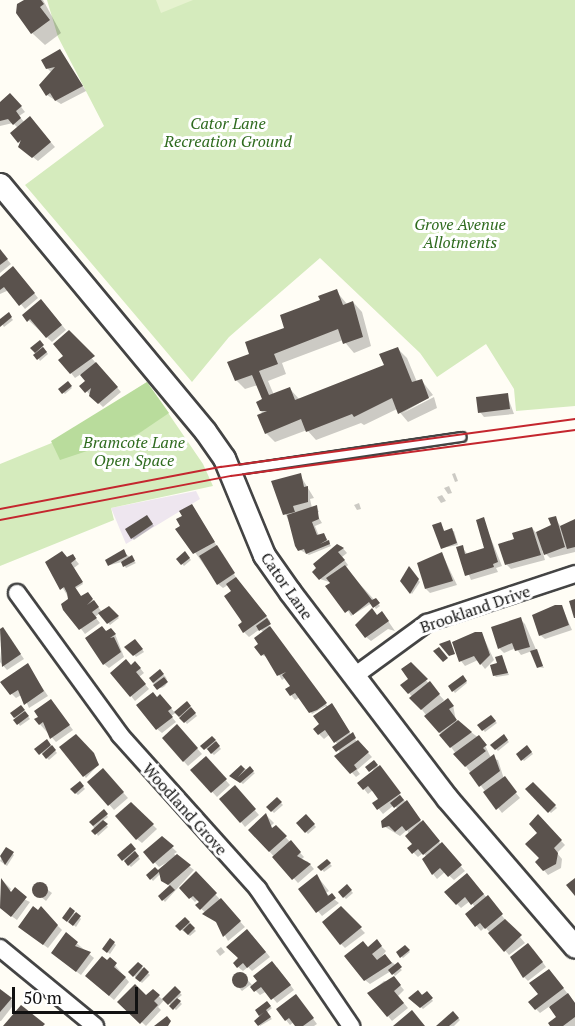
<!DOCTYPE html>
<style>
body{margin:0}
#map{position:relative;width:575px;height:1026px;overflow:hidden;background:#fffdf5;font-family:"PT Serif",serif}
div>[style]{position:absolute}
.industrial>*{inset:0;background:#eee6ef}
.green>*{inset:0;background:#d5ebbd}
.forest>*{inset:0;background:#b9dc9c}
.pitch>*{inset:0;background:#e6f2cf}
.shadow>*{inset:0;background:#0003}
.round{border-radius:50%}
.building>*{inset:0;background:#5a524d}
.roads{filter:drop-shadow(2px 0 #444) drop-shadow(-2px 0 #444) drop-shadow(0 2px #444) drop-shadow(0 -2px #444)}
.service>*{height:8px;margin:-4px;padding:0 4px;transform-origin:4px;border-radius:4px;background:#fff}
.minor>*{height:16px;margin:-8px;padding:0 8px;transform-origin:8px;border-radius:8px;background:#fff}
.tertiary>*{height:21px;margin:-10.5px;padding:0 10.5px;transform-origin:10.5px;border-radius:10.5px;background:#fff}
.tram>*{height:1.5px;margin:-0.75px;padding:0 0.75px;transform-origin:0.75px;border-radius:0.75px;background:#c4262e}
span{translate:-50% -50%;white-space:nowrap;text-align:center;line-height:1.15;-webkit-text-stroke:6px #fff;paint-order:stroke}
.park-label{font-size:16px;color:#2f6b1f;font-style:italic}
.street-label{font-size:16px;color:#111}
.scale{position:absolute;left:12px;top:987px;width:126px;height:27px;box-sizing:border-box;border:3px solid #111;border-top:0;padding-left:8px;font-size:18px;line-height:21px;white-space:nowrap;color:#111;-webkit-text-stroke:4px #fff;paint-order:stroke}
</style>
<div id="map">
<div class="industrial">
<i style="clip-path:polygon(196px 491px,200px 499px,126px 544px,111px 508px)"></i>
</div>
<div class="green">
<i style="clip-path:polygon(47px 0,575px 0,575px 406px,516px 411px,514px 389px,486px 344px,437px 377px,420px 353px,320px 258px,229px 337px,192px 382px,25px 185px,104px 126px,58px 37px)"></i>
<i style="clip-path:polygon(147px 382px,203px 464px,213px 486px,111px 508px,114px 520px,0 566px,0 464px,59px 440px)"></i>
</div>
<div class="forest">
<i style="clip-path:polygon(147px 382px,169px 413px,138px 434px,60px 460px,51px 441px)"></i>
</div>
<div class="pitch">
<i style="clip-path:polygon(156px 0,193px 0,161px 13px)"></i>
</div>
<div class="shadow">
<i style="clip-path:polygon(24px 0,43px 0,61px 33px,45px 45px,32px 33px)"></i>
<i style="clip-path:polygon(60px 51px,86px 91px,61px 104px,47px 95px,52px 73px,47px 68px)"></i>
<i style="clip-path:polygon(15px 99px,25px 112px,19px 116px,25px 123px,34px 123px,55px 147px,38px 161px,20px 147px,22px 145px,12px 134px,18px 128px,13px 123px,0 126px,0 106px)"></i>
<i style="clip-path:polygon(0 251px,11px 264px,0 273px)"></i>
<i style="clip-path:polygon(18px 273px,38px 298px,25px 309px,9px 290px,0 294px,0 279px)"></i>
<i style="clip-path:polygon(336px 291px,347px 304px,353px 302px,362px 312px,371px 346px,354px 353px,343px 340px,282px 363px,286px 374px,268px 381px,274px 395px,290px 389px,300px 400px,386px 366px,398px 349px,407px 358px,417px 382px,422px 381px,433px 395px,401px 414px,434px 397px,437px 408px,408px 422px,397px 409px,364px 425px,361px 423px,316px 440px,307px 430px,275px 442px,266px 433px,261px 410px,264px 400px,258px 385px,245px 389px,236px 380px,251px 355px)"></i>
<i style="clip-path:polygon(46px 306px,66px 330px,52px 342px,24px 316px)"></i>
<i style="clip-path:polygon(8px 314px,13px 320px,4px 327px,0 321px)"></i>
<i style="clip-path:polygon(69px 332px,121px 392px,103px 407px,81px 386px,87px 381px,81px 374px,75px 378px,71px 373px,65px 356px)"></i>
<i style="clip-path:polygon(41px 344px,48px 354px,40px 361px,32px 348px)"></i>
<i style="clip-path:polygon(67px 383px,72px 388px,65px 394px,60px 389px)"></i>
<i style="clip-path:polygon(507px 395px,514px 414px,484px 417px,480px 412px)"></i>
<i style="clip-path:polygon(455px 473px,458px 481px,455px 482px,452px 474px)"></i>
<i style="clip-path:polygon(300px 475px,314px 498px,310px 499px,312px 508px,316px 506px,319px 512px,316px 513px,322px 523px,315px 526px,319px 536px,324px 534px,331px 546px,309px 555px,300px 550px,273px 482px)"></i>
<i style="clip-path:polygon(449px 486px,452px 493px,448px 494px,444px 488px)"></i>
<i style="clip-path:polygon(442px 495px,446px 501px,441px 503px,437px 497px)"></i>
<i style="clip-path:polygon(359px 503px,361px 509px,357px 510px,354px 505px)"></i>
<i style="clip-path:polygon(192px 505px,237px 579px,270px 621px,269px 627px,328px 707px,332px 705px,336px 709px,351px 735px,372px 757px,357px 770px,360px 774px,356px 777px,337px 756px,340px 754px,338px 745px,330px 734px,324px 739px,319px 734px,326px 706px,312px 714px,300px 697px,295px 700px,291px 695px,292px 686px,286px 677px,282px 680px,269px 658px,262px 655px,264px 633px,260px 629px,249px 637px,244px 632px,233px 591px,228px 585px,223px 588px,218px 584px,178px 529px)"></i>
<i style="clip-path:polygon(555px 518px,561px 527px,575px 521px,575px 552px,550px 558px,542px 550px,545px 560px,511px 569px,506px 564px,516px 540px,532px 528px,537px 534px,552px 526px)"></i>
<i style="clip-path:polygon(148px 519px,154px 526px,134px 540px,132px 538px)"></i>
<i style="clip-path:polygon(483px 519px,502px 566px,496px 568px,498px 572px,471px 580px,458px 548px,462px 547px,468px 555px,486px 549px)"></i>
<i style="clip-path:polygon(441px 524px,445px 532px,454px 531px,458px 545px,442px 548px)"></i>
<i style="clip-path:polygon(341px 546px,347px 553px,342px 557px,348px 565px,345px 568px,380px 606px,376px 609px,372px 603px,351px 616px,332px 583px,320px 579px,315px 564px)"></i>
<i style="clip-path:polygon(125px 553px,136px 563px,126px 568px,122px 562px,110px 565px,107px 560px)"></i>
<i style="clip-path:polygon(185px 553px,191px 560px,184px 566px,178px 559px)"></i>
<i style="clip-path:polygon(442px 554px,457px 585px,430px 593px,426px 589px)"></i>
<i style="clip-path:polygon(72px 556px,79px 564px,74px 568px,83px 584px,75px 589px,82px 598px,88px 594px,102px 612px,108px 608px,119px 618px,110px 625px,100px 613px,95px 617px,100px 623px,85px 634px,63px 605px,70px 600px,47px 562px)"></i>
<i style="clip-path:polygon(409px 569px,420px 582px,412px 594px,402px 581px)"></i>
<i style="clip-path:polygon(562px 607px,572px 630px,545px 639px,540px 635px)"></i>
<i style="clip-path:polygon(377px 617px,386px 618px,395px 631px,388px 629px,371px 641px,366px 637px)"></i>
<i style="clip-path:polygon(520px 619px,525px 624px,544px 668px,538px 667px,532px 651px,521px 655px,516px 648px,504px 653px,500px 649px,493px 628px)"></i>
<i style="clip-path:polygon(3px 629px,24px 659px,7px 670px,0 662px)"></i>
<i style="clip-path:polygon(106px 633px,115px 634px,124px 657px,109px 668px,104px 664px)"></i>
<i style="clip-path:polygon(482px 634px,494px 660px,485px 669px,478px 660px,465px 666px,461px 661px)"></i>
<i style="clip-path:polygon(137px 642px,144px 652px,136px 657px,127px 647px)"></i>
<i style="clip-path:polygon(501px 657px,509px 675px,496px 677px,494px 675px)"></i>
<i style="clip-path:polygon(411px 664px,444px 700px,432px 713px,453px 705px,456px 721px,483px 741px,491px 758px,498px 760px,504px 779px,520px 798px,502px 813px,409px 693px)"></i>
<i style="clip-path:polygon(27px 665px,48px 696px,29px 708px,23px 694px,16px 698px,1px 683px)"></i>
<i style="clip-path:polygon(131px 667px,140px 668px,144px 673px,139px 677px,149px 689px,135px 701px,131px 696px)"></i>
<i class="round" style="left:153px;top:674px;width:14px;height:14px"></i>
<i style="clip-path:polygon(463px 677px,467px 683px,455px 693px,450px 687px)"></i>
<i style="clip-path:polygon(157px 699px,165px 701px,175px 713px,187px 703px,197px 716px,187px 724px,177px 712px,171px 716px,176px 722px,162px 733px,157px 729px)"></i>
<i style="clip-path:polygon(51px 701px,73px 730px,56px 742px,36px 720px)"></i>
<i style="clip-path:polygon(22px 709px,30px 719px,20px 726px,12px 713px)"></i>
<i style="clip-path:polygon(491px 717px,497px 723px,485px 732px,479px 725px)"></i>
<i style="clip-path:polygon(182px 731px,202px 754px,188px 766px,164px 739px)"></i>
<i style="clip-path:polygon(503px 736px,509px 742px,498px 751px,492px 745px)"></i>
<i style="clip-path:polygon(212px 738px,221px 749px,214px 755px,203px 746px)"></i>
<i style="clip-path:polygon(80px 740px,99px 764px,86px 778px,61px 747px)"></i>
<i style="clip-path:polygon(47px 741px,57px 753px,49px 760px,37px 749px)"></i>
<i style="clip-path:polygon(527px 747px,533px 754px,524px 761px,518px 755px)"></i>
<i style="clip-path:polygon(206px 758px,230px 785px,217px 797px,192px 770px)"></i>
<i style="clip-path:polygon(376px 764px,422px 823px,465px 871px,454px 880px,445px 872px,437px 879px,433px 874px,427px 857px,423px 853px,418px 857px,409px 848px,414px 844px,407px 830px,400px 836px,382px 825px,399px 810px,394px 805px,383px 814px,374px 803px,380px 799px,373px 790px,368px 794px,364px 789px)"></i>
<i style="clip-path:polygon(241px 767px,255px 773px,243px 784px,233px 777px)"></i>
<i style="clip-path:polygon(108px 775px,128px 798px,114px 810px,89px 782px)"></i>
<i style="clip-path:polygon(80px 783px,85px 789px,78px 795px,72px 790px)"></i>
<i style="clip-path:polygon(533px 784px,557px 808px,551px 813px,527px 789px)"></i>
<i style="clip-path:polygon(239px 792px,259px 815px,245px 827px,241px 822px)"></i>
<i style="clip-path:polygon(277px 799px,283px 805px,274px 813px,268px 807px)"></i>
<i style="clip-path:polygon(131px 804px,157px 829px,142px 843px,137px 839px)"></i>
<i style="clip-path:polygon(104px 811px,108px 817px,103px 821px,108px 827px,98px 836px,91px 822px)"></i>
<i style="clip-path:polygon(266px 815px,274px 823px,270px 827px,273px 831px,276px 827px,304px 857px,300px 861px,303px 864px,307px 861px,314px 869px,298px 883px,250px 830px)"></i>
<i style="clip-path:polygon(306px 816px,316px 827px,308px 834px,298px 823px)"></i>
<i style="clip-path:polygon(538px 817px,565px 845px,557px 853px,562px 859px,561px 868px,548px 875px,537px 862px,541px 858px)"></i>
<i style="clip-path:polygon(162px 838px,177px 852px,174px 854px,194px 870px,165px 902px,160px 896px,170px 887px,160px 874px,153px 881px,148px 875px,158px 873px,173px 859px,159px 867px,145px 852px)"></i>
<i style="clip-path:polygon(132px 847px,140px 859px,131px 867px,119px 855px)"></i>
<i style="clip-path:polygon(7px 849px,14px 855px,7px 866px,0 861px)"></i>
<i style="clip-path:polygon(327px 861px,332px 866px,324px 872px,320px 867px)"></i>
<i style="clip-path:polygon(196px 873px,245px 927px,228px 941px,219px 925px,198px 906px,201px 902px,198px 899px,195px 902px,181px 888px)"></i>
<i style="clip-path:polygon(317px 876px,329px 891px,326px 893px,339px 903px,322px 916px,300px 890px)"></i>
<i style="clip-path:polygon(471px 879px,525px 943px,509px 955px,485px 927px,481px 931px,467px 915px,475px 907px,470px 901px,461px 908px,457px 904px)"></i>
<i style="clip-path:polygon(2px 880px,11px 889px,9px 892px,30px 902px,17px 920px,0 908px)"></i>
<i style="clip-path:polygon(37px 882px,52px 893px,46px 901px,32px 889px)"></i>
<i style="clip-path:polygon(347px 886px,353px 893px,346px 899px,340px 893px)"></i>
<i style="clip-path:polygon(341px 908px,365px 933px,345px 948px,341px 944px)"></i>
<i style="clip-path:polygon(41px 909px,62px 930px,48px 948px,24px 931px)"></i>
<i style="clip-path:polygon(70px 909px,81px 919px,76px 927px,64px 917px)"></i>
<i style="clip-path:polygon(185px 919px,196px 931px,190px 936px,179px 928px)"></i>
<i style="clip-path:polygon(67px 935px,94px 958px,81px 975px,57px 957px)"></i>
<i style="clip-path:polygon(252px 935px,270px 957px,252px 971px,248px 967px,243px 971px,238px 967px)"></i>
<i style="clip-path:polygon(111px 940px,116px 945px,110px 954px,104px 949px)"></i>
<i style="clip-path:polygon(381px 946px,386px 951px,379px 960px,389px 960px,402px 970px,395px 976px,391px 971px,370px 984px,365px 980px,368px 948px)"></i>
<i style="clip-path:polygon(221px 947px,225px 952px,220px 956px,216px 951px)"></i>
<i style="clip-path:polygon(405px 947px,410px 952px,403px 958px,398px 953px)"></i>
<i style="clip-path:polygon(533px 949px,546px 967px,528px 981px,524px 977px)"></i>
<i style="clip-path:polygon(110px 959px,129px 982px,114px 1000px,91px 980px)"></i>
<i style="clip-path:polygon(138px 964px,150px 975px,142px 983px,130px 972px)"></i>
<i style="clip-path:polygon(277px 967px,294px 990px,277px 1003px,267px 991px,260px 995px,250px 985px,242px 991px,232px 980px,241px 972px,252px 985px)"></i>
<i style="clip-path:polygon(553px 975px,575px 1003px,575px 1026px,552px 1026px,558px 1017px,550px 1006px,540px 1013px,536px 1009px)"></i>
<i style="clip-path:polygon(384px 981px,398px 983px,404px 990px,398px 996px,408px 1008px,392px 1021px,369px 993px)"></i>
<i style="clip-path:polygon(175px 988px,182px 995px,177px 999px,182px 1004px,176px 1010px,165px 999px,158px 1007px,161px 1010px,146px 1026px,120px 1002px,146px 997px,153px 991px,163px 1000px)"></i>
<i style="clip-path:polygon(0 990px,15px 1003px,1px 1021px,0 1021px)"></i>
<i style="clip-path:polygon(427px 993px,433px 1001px,423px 1009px,410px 998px)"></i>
<i style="clip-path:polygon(300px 1001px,317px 1024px,314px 1026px,297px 1026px,294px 1022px,290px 1025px,278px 1010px)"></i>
<i style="clip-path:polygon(267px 1003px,272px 1008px,266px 1013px,272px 1019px,260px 1026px,256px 1021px,261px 1017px,257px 1011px)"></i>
<i style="clip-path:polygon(453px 1013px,460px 1020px,454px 1026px,438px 1026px)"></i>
</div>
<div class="building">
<i style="clip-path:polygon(24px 0,41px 0,44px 4px,40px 7px,50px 20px,31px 34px,16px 13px,17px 4px)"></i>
<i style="clip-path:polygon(60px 49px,83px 86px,55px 101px,50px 93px,46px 96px,39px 85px,55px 67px,46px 69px,41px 60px)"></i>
<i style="clip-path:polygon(10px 93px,22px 106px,16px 111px,21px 118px,13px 125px,8px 119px,0 121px,0 102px)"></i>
<i style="clip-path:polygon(30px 116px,51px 142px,32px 158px,18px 147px,21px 140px,18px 143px,10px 133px)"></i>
<i style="clip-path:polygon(0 249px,8px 259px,0 265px)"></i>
<i style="clip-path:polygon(13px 266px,35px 293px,19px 306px,4px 287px,0 290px,0 277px)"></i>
<i style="clip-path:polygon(337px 289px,343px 305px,353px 301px,363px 337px,343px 344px,338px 329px,274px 354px,278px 364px,259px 371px,269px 395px,290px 387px,295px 400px,384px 365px,379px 354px,398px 347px,412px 382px,422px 379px,429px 398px,398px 414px,392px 398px,354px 417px,352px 414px,306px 432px,301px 419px,265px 434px,257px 415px,267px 411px,260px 411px,256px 402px,262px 399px,252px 375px,235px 381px,227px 362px,249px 354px,245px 342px,284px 328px,280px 315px,320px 300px,318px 296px)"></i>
<i style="clip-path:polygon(41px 299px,62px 325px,46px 338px,30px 319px,27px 322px,22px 315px)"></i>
<i style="clip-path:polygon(9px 312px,12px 317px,0 327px,0 319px)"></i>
<i style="clip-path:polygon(69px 330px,95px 356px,70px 374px,58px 360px,63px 356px,53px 344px)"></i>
<i style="clip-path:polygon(40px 340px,44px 345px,35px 353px,30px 348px)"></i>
<i style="clip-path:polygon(43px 347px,47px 352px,37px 360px,33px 355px)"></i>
<i style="clip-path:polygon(96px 362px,118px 387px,98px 404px,89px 396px,91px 388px,85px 393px,79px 386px,85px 381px,80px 375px)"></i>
<i style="clip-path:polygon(68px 381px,72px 386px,62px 394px,58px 389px)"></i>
<i style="clip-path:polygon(508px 393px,510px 409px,478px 413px,476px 397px)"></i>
<i style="clip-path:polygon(301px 473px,304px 487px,308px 486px,308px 502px,293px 506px,295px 512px,283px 515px,271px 481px)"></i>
<i style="clip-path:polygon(192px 504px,215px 542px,193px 554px,175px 529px,180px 526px,176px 519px,182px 516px,179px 511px)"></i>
<i style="clip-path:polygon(317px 505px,319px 519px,312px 522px,317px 535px,324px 533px,327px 540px,320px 544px,329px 540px,330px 544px,306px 554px,304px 549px,298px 551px,295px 546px,287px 515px)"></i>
<i style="clip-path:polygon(147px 515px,153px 524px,131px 539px,125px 529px)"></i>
<i style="clip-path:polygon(556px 516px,565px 547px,544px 555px,536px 532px,551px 525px,548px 518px)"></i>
<i style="clip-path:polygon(484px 517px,498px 562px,493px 564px,494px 567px,465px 576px,456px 547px,463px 545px,465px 554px,484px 548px,476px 520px)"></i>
<i style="clip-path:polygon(575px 519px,575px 547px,567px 549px,560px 526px)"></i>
<i style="clip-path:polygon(441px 522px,444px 531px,452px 528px,457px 543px,441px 549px,432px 525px)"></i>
<i style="clip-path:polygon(532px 527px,541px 555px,505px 565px,498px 544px,514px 539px,512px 533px)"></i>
<i style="clip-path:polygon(337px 544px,344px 548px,338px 552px,345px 560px,319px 580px,312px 572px,316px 568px,313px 564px)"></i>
<i style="clip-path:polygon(217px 545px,235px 573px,217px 585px,199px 556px)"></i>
<i style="clip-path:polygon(124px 549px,127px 556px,108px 566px,105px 560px)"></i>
<i style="clip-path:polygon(62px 551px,67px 557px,73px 554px,76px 559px,71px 563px,83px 582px,75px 587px,81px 596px,88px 592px,93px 599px,87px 605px,94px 600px,99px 607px,92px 612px,97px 618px,79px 630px,63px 610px,61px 604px,68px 599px,67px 593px,64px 587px,60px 590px,45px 562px)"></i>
<i style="clip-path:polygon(185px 551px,190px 558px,181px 565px,176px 559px)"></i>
<i style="clip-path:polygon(442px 552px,453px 581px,425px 589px,417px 563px)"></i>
<i style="clip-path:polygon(132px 555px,135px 561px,123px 567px,121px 562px)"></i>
<i style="clip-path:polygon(345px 565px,372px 600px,376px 598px,380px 603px,373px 608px,369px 602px,353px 615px,349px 610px,345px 613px,325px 586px,330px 583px,326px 578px)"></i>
<i style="clip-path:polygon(409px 566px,419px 579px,410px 594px,400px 581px)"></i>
<i style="clip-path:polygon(236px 577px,267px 616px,243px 633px,238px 625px,242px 622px,224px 596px,231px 591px,226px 584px)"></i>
<i style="clip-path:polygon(575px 599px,575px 618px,574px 618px,569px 601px)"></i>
<i style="clip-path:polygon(555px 605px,562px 605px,569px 625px,539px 636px,532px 615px)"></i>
<i style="clip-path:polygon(109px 606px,119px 616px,107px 624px,98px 613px)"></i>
<i style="clip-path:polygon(372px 608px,377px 615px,382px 611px,389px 621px,365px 638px,355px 625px)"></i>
<i style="clip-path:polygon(521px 617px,530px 647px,515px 651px,512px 643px,498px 649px,491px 627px)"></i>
<i style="clip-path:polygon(267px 618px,271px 624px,259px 631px,256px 626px)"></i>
<i style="clip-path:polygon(102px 626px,106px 631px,111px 628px,116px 634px,110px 638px,114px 637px,121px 652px,103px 665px,85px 638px)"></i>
<i style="clip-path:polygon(270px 626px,327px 703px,317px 710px,309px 713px,295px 693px,290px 696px,285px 689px,290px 686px,282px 675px,286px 672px,277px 676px,264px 654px,261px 656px,254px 647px,258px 644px,254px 638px)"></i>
<i style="clip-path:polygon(3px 627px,21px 654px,2px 667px,0 629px)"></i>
<i style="clip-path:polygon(475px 632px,482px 632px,490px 655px,480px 665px,474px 656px,459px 662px,452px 642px)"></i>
<i style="clip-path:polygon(135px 639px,143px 649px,133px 656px,124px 647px)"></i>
<i style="clip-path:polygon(450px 640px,455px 654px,449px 656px,439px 644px)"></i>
<i style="clip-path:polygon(439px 647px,448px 658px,443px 662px,433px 651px)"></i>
<i style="clip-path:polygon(537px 649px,543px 666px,537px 668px,530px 651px)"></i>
<i style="clip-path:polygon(502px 655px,508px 673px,493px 676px,490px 665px,497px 663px,495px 657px)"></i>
<i style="clip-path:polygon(126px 659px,131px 665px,135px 661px,141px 668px,136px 672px,146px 684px,130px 697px,110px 673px)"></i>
<i style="clip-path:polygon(411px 662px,428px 679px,408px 694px,400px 685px,408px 679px,401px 669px)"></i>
<i style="clip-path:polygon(28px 663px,44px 691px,24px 705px,18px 690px,10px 695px,0 682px)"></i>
<i style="clip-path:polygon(160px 669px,164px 674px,153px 683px,149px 678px)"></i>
<i style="clip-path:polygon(463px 675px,467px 681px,452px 692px,448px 686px)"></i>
<i style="clip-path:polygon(164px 677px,168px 682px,157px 690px,153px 685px)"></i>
<i style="clip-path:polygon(430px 681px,440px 694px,421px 710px,409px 698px)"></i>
<i style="clip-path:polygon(153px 692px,157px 697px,160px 694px,172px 708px,168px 711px,173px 717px,156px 730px,136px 705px)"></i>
<i style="clip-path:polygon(448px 698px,454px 706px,449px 709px,457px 720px,439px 733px,424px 716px)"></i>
<i style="clip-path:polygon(51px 699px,70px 725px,50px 739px,43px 722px,39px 725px,34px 719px,38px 717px,34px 711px)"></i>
<i style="clip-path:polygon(187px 701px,191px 706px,179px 717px,174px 712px)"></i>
<i style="clip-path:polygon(332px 703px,350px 732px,334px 743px,325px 730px,318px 735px,313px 729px,319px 724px,313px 716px)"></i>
<i style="clip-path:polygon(21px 705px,25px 710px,14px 718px,10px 713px)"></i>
<i style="clip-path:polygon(191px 707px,196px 713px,184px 723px,179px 718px)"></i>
<i style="clip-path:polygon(25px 711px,29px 716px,17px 725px,13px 720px)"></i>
<i style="clip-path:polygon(491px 715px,496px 721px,482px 731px,477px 725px)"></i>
<i style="clip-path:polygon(458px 720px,472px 732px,450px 748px,439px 735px)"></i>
<i style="clip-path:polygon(177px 724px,198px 748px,183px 762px,162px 738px)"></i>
<i style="clip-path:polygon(353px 732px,356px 738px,336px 752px,332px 747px)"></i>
<i style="clip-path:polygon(76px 734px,94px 753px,99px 765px,83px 777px,59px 747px)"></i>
<i style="clip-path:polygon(504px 734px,508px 740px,495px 750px,490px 745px)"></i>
<i style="clip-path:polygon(479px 735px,487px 745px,483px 748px,486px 751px,465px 767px,453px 754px)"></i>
<i style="clip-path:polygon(212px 736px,216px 740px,204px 750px,200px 746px)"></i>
<i style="clip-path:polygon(47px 739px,51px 745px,39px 755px,34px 749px)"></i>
<i style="clip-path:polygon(358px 740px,369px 752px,354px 765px,357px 769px,350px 774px,334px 756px)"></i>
<i style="clip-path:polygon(216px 741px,220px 746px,211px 754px,207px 749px)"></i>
<i style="clip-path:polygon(52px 745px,56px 750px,46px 759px,42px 754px)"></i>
<i style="clip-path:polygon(527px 745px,532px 752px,521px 761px,516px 754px)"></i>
<i style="clip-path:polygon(494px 754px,500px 771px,479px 787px,469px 773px)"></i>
<i style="clip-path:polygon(206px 756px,227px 779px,211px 793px,190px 770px)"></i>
<i style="clip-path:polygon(374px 760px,378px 765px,369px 772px,365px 767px)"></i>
<i style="clip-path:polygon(241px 765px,245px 769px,238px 777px,250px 766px,254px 771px,240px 783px,229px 776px)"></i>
<i style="clip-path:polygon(380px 765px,401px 793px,377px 810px,372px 803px,378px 799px,373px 792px,368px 786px,363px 790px,357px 783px)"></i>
<i style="clip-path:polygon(103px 768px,124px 792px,108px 806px,87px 782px)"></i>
<i style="clip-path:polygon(505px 776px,517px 792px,496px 810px,483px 792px)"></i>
<i style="clip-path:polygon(80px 781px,84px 786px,75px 794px,70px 789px)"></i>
<i style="clip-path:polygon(533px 782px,556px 805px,548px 813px,525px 789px)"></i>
<i style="clip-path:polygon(235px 785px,256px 809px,240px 823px,219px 799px)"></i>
<i style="clip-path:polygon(400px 795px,404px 800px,394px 808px,390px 803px)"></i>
<i style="clip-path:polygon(277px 797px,282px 802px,271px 812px,266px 807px)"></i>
<i style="clip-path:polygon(407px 800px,421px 820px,406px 831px,402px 826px,395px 832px,389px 826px,382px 828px,381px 821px)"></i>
<i style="clip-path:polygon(131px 802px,154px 824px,136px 840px,115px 816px)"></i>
<i style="clip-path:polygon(104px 809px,108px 814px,93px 826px,89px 822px)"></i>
<i style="clip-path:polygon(266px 813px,272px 828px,276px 825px,287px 836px,269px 852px,248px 830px)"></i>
<i style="clip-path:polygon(306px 814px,315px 824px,305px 833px,296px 823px)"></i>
<i style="clip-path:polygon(538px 814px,562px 840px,554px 848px,558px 853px,556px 864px,543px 871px,535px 862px,539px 858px,525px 844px,537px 833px,529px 824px)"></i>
<i style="clip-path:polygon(103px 820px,108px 824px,95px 835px,91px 831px)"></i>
<i style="clip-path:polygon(423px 820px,440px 841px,423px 855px,418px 849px,412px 854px,407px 848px,412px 844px,405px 836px)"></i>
<i style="clip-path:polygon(162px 836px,174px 846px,153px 864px,143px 852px)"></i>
<i style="clip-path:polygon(291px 840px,301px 852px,297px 856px,311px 864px,292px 880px,272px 857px)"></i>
<i style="clip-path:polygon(442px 842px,462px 865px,448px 877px,440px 868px,432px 875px,422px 859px)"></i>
<i style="clip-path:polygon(131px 843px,136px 849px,122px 861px,117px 855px)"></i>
<i style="clip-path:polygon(6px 847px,14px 852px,5px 865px,0 856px)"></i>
<i style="clip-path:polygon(135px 851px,139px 856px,128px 866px,124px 861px)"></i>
<i style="clip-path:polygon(177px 854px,191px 865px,168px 885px,161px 881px,159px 872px,150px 880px,146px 875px,155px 867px,158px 870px)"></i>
<i style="clip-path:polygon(327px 859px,331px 863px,321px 871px,317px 867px)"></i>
<i style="clip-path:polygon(196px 871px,217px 893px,200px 910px,195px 905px,199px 902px,193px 896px,189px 899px,179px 888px)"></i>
<i style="clip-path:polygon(467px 873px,484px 894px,471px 905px,465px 897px,456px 905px,444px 892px)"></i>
<i style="clip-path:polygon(317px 874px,328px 896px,332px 893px,336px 898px,316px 913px,298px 889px)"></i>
<i style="clip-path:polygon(1px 878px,11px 892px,15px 887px,27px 897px,11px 917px,0 908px)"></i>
<i style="clip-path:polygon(575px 878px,575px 896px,566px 885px)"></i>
<i class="round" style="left:32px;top:882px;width:16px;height:16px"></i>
<i style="clip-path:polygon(347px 884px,352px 890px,343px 898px,338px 892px)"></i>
<i style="clip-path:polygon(170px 885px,175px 890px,162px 901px,158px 896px)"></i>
<i style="clip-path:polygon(488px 895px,503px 914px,485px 929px,480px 923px,475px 927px,465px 914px)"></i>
<i style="clip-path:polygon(221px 898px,241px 921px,223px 937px,216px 922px,202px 914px)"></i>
<i style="clip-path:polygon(33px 906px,38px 910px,41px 906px,58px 925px,43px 945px,18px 927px)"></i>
<i style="clip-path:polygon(341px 906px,362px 927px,340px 945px,322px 922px)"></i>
<i style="clip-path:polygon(70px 907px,75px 911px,67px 922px,62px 918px)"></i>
<i style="clip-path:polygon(76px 912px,81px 916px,73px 926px,68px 922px)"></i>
<i style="clip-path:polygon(185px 917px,190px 922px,180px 931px,175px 926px)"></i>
<i style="clip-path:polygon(505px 919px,522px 935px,504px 952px,488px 933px)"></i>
<i style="clip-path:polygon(190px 923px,195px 928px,188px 935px,183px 930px)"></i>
<i style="clip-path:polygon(247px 929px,266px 952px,247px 968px,243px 963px,237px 968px,233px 963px,238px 958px,226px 947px)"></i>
<i style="clip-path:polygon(66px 932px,78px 942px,75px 946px,91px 952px,76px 972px,51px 953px)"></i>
<i style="clip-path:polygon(110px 938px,115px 942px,107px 953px,102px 949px)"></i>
<i style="clip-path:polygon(377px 939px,382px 946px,372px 954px,377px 960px,385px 954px,392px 963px,364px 981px,344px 956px,363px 941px,368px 947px)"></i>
<i style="clip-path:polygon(528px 943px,543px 962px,523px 978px,510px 957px)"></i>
<i style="clip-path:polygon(405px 945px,410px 950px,400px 958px,396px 952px)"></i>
<i style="clip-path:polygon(102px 956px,107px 960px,110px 957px,117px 963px,114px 967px,126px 977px,109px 996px,85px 976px)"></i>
<i style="clip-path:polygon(272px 961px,291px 985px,271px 1000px,261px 987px,254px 992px,250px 987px,257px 981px,253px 976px)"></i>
<i style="clip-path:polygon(138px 962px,143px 966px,133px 977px,128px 972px)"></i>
<i style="clip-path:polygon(398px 962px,402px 967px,392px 975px,388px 970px)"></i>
<i style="clip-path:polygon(144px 967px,149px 972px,140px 982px,135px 978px)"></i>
<i style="clip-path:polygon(549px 969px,564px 988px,535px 1010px,528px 1002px,538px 994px,529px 983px)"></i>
<i class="round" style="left:232px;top:972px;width:16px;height:16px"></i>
<i style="clip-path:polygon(394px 976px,401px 985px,394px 991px,404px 1003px,387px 1017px,367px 993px)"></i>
<i style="clip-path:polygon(135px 984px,146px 995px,153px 989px,160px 995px,154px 1001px,158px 1005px,140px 1024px,117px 1002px)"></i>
<i style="clip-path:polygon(175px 986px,181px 992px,168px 1005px,162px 999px)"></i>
<i style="clip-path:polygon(0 989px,12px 998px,0 1012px)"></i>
<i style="clip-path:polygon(418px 990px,422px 995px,427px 991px,433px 998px,420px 1008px,408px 998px)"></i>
<i style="clip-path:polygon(568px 993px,575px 1003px,575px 1017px,563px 1026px,550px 1026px,548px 1023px,556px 1017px,549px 1007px)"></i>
<i style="clip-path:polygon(296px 994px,314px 1018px,303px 1026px,295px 1026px,289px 1018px,285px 1021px,276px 1009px)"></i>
<i style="clip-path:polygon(177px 998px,181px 1001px,173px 1010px,169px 1006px)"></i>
<i style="clip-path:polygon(267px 1001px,271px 1006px,266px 1010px,271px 1017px,258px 1026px,254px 1021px,264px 1012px,259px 1016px,255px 1010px)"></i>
<i style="clip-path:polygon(21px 1005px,45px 1024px,43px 1026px,3px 1026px)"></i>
<i style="clip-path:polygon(412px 1010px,425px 1026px,393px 1026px)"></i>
<i style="clip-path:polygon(453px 1011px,459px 1018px,449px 1026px,436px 1026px)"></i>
<i style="clip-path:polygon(167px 1016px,171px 1021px,168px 1026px,154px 1026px)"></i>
</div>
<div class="roads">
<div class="service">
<i style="left:231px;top:471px;width:233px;rotate:-8.4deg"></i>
</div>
<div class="minor">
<i style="left:17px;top:593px;width:175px;rotate:54deg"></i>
<i style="left:120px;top:735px;width:207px;rotate:48.1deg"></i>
<i style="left:258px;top:889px;width:166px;rotate:55.8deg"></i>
<i style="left:353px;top:677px;width:92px;rotate:-36.1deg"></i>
<i style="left:427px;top:623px;width:156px;rotate:-18.3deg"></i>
<i style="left:0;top:948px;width:123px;rotate:39.4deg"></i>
</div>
<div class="tertiary">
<i style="left:0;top:184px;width:321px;rotate:50.3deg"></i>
<i style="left:205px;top:431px;width:33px;rotate:55deg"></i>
<i style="left:224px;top:458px;width:105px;rotate:67.6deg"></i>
<i style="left:264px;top:555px;width:45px;rotate:54.9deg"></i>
<i style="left:290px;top:592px;width:259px;rotate:52.7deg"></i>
<i style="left:447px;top:798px;width:196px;rotate:49.3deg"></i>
</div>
</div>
<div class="tram">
<i style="left:0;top:509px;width:225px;rotate:-10.8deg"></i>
<i style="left:221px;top:467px;width:357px;rotate:-7.7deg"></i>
<i style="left:0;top:520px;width:235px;rotate:-10.8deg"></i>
<i style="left:231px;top:476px;width:347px;rotate:-7.6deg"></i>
</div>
<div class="park-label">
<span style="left:228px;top:132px">Cator Lane<br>Recreation Ground</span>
<span style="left:460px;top:233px">Grove Avenue<br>Allotments</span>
<span style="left:134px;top:451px">Bramcote Lane<br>Open Space</span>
</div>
<div class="street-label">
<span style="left:287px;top:586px;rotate:55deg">Cator Lane</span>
<span style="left:475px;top:609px;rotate:-19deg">Brookland Drive</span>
<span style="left:185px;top:809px;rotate:48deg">Woodland Grove</span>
</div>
<div class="scale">50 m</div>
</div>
